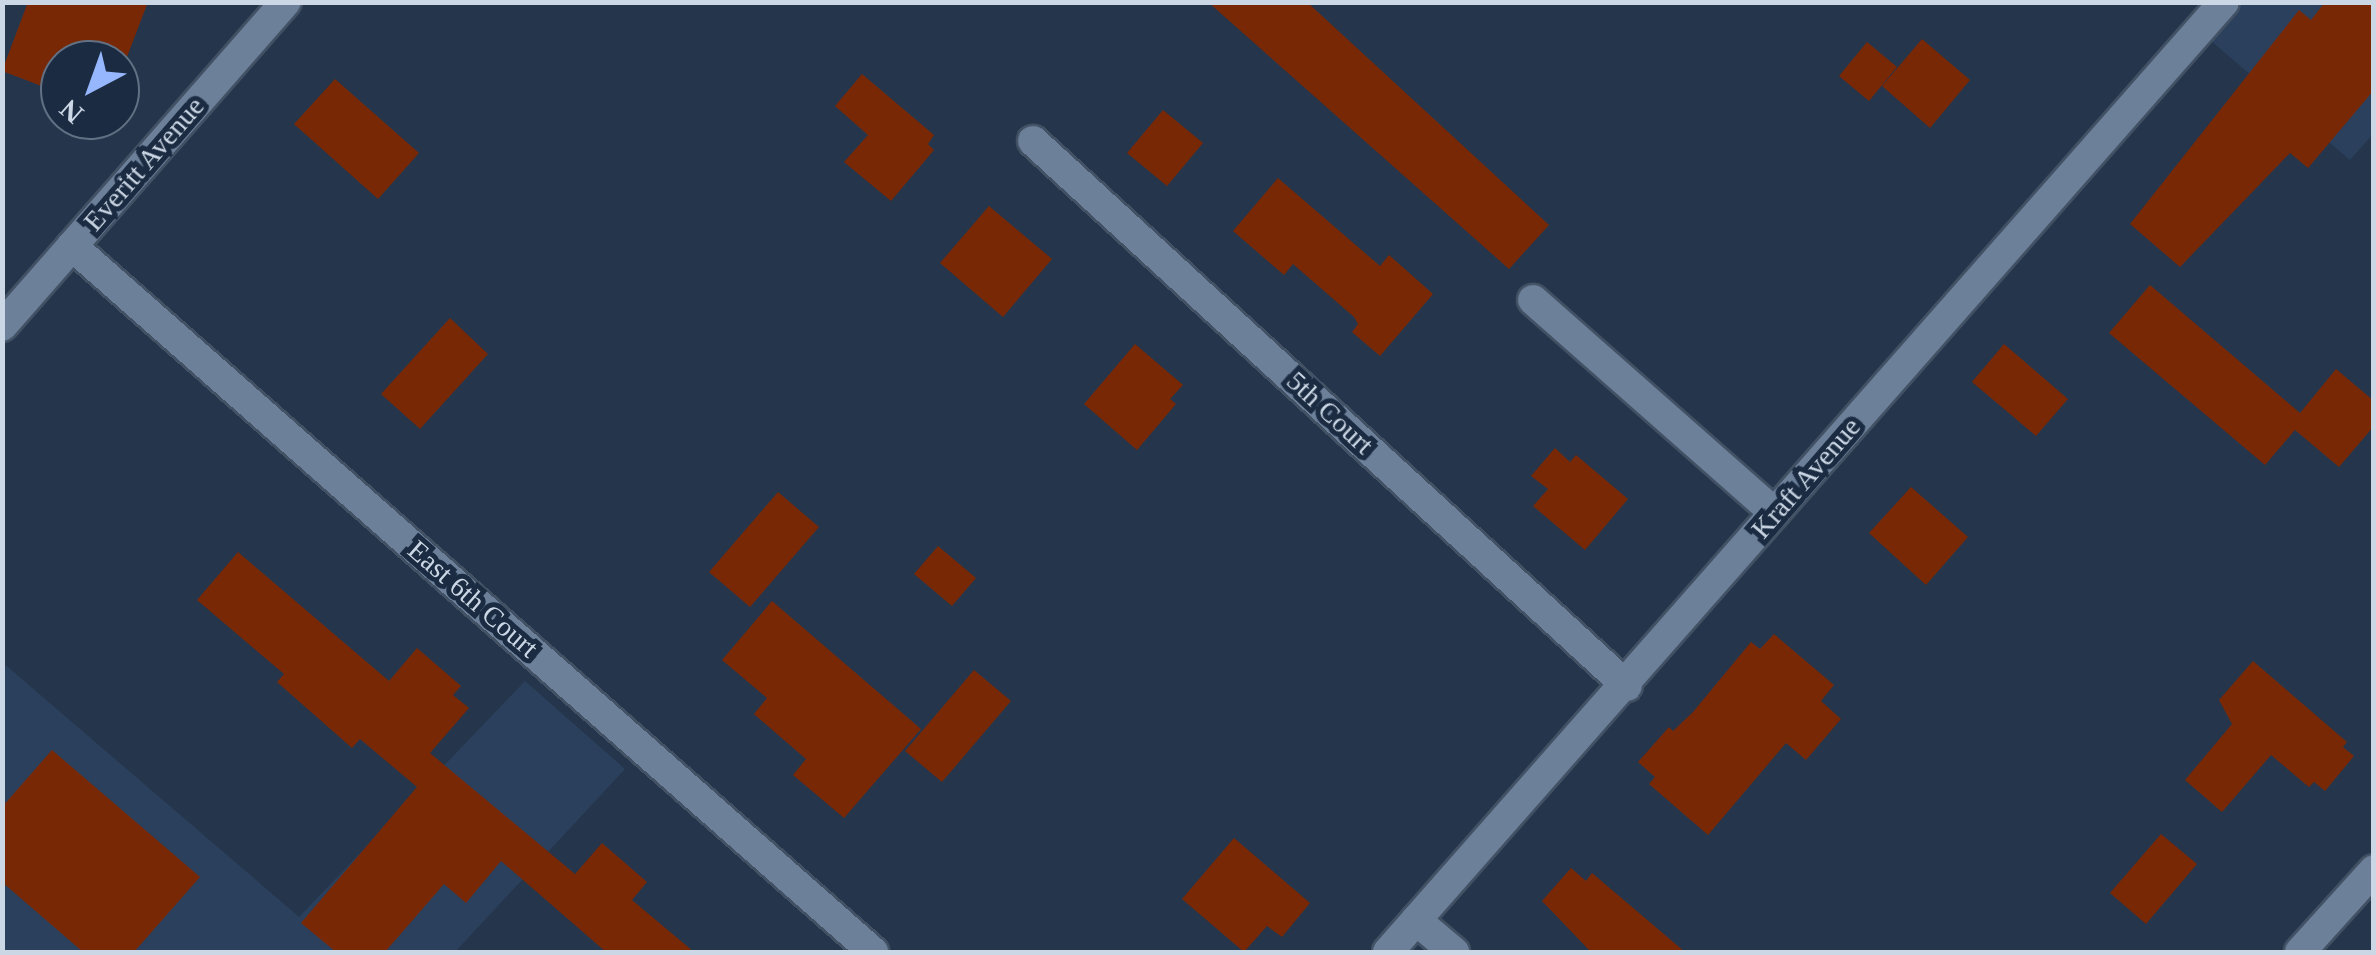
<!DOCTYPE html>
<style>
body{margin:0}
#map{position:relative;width:2376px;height:955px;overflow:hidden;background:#25364c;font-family:"Times New Roman",serif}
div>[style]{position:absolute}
.built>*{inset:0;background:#2b405c}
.building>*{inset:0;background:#792806}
.roads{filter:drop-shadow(2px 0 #425164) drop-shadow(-2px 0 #425164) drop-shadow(0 2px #425164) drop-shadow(0 -2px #425164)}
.minor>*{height:30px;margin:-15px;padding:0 15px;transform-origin:15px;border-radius:15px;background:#6c809a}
span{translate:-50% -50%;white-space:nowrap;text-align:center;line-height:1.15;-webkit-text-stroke:10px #1b2c42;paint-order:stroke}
.street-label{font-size:28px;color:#ccd7e5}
.frame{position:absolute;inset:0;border:5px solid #ccd7e5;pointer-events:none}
.north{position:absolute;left:40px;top:40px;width:100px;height:100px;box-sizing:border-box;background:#1b2c42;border:2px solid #627083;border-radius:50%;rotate:221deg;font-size:28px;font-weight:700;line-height:40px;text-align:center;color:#ccd7e5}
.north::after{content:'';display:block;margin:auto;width:35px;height:45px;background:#96b6fd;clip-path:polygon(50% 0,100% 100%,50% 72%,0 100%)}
</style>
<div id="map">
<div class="built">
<i style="clip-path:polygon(2242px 3px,2373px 3px,2373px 134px,2350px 160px,2210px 40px)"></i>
<i style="clip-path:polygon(2px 662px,299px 917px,525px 681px,625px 769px,455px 952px,3px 952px)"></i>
</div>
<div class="building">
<i style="clip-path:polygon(28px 2px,148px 2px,120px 75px,120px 60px,60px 60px,60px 93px,2px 71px)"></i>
<i style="clip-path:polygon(1208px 2px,1307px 2px,1549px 225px,1509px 269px)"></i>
<i style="clip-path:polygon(2325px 2px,2374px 2px,2374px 90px,2308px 168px,2290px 153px,2180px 267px,2130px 224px,2299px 10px,2311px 20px)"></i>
<i style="clip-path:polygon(1922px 39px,1970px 80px,1930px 128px,1882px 86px)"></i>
<i style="clip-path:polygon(1867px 42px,1897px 67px,1869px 101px,1839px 76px)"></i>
<i style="clip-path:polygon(862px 74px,934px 135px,928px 144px,934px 150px,891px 201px,844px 162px,868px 135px,835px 106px)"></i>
<i style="clip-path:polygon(335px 79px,419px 153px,378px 199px,294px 124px)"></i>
<i style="clip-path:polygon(1163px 110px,1203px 143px,1167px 186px,1127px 153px)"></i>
<i style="clip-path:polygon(1278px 178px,1380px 266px,1389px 255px,1433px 294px,1380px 356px,1352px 332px,1358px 324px,1354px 317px,1293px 264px,1284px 275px,1233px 231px)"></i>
<i style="clip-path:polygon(989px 206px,1052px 259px,1003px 317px,940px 263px)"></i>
<i style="clip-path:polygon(2150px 285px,2300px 413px,2336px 369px,2374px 401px,2374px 426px,2339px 467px,2295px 430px,2265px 465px,2109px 333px)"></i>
<i style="clip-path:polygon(450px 318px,488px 354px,420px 429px,381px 394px)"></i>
<i style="clip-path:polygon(1135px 344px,1183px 385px,1170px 399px,1176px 404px,1137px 450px,1084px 404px)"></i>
<i style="clip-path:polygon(2004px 344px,2068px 399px,2036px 436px,1972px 382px)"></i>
<i style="clip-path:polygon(1555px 448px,1570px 462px,1576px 455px,1628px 499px,1585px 550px,1533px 506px,1548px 489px,1531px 476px)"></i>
<i style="clip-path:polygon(1911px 487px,1968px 537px,1926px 585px,1869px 533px)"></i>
<i style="clip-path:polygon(778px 492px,819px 527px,750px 607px,709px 572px)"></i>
<i style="clip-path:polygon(938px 546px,976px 578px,952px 606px,914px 574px)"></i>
<i style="clip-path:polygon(238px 552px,389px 681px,417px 648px,461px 686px,453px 695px,469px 708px,430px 753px,575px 874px,602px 843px,647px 882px,632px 900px,694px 952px,606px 952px,501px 861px,466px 903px,444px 884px,385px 952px,336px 952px,301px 923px,417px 787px,360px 739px,352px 748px,277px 682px,284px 674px,197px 600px)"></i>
<i style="clip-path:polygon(772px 601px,921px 729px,844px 818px,793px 775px,806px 759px,754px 714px,767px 698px,722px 660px)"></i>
<i style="clip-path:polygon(1774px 634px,1834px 685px,1821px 701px,1841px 719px,1806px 760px,1786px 743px,1708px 835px,1649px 784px,1655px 777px,1638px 762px,1669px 727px,1673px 731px,1693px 712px,1751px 642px,1760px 649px)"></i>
<i style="clip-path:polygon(2253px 661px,2347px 742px,2343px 747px,2354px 756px,2325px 791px,2314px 782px,2309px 787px,2271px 755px,2222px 812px,2185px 780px,2232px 724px,2219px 700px)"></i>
<i style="clip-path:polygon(974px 670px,1011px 701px,942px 782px,905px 751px)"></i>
<i style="clip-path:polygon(52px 750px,200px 877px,134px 952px,83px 952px,2px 882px,2px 807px)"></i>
<i style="clip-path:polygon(2161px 834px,2197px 864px,2146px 924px,2110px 893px)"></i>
<i style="clip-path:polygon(1234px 838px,1310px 903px,1282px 937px,1267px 926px,1244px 952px,1182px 899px)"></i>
<i style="clip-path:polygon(1571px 868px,1586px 881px,1592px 873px,1685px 952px,1591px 952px,1542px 901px)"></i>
</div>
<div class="roads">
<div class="minor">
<i style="left:1033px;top:141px;width:806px;rotate:42.54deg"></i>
<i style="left:72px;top:246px;width:1068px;rotate:41.39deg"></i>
<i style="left:1533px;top:300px;width:322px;rotate:41.4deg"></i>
<i style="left:2px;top:326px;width:431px;rotate:-48.8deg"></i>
<i style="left:1416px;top:920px;width:50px;rotate:40.1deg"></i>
<i style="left:1388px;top:952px;width:1265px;rotate:-48.65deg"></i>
<i style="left:2300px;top:952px;width:110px;rotate:-47.9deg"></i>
</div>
</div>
<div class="street-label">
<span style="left:144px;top:164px;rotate:-49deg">Everitt Avenue</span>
<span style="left:1330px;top:413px;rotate:43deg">5th Court</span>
<span style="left:1806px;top:478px;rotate:-49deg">Kraft Avenue</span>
<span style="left:473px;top:599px;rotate:41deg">East 6th Court</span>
</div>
<div class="frame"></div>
<div class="north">N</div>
</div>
